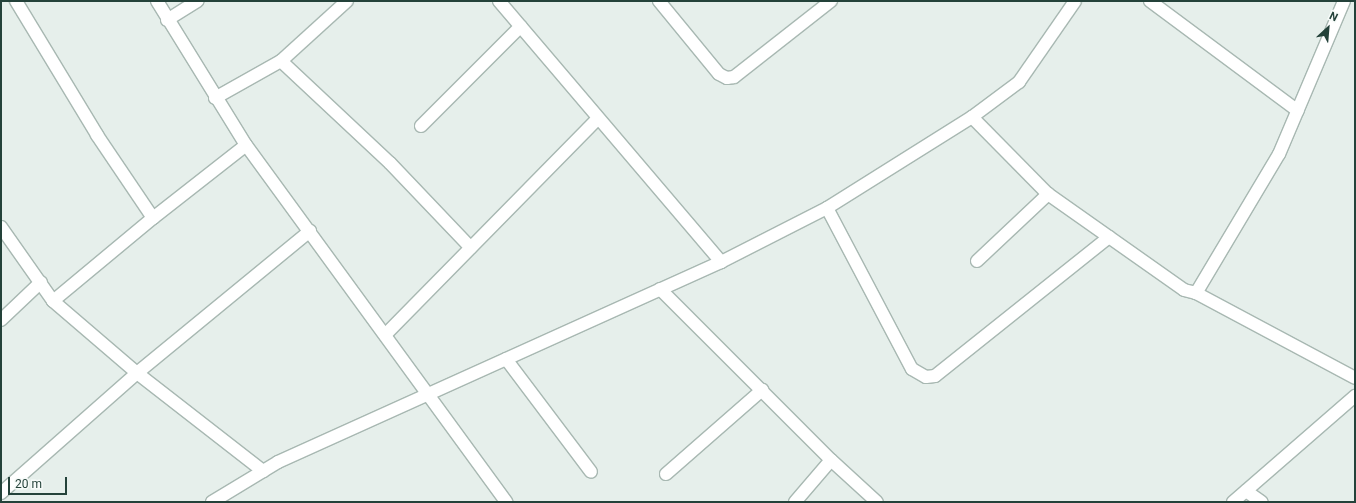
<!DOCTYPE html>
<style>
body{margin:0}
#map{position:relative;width:1356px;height:503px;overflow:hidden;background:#e6efeb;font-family:Roboto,sans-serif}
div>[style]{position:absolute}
.roads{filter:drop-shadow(1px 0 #a8b8b2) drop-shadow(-1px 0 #a8b8b2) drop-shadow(0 1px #a8b8b2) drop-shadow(0 -1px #a8b8b2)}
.street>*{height:12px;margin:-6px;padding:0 6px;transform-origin:6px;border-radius:6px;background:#fff}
.secondary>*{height:12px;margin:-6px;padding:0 6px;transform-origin:6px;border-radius:6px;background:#fff}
span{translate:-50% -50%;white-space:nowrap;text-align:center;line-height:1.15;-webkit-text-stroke:3px #f7fbf9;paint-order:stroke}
.frame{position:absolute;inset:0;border:2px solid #24423a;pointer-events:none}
.north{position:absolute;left:1308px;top:8px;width:40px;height:40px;-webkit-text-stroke:3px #f7fbf9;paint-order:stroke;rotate:26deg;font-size:11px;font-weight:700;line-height:16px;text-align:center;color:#24423a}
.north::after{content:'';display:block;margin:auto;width:14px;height:18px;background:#24423a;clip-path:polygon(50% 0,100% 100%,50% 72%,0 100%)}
.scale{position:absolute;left:8px;top:477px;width:59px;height:18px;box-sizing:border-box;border:2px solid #24423a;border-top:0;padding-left:5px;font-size:12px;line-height:14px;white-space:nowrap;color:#24423a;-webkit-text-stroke:3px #f7fbf9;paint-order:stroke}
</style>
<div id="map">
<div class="roads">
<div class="street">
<i style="left:16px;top:1px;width:157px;rotate:58.8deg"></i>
<i style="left:97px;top:135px;width:100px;rotate:56deg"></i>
<i style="left:157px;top:1px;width:169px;rotate:58.3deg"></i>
<i style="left:246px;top:145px;width:442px;rotate:53.9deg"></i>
<i style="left:499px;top:1px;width:343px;rotate:49.6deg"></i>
<i style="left:659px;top:1px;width:94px;rotate:50.6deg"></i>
<i style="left:719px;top:74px;width:9px;rotate:27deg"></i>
<i style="left:727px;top:78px;width:7px;rotate:-8deg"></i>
<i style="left:734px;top:77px;width:123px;rotate:-38.1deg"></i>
<i style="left:1150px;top:1px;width:184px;rotate:36.6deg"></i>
<i style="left:1344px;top:1px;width:166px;rotate:113deg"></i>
<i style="left:1279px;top:154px;width:162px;rotate:120.8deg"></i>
<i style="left:1196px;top:293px;width:180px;rotate:28.1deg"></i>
<i style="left:167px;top:20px;width:36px;rotate:-32deg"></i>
<i style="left:281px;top:61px;width:149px;rotate:43.1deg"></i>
<i style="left:390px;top:163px;width:117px;rotate:46.4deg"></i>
<i style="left:215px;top:98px;width:76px;rotate:-29.3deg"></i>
<i style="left:281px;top:61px;width:89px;rotate:-42.3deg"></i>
<i style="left:972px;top:117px;width:108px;rotate:45.4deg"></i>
<i style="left:1048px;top:194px;width:166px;rotate:35.2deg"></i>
<i style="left:1184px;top:290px;width:12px;rotate:14deg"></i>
<i style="left:421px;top:126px;width:141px;rotate:-45deg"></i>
<i style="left:827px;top:208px;width:182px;rotate:62.2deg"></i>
<i style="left:912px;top:369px;width:16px;rotate:30deg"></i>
<i style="left:926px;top:377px;width:9px;rotate:-6deg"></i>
<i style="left:935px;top:376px;width:223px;rotate:-38.6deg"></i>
<i style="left:1px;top:227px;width:90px;rotate:54.9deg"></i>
<i style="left:53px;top:301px;width:111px;rotate:40.6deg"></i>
<i style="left:137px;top:373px;width:160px;rotate:37.9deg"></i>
<i style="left:977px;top:261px;width:98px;rotate:-43.3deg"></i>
<i style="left:660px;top:289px;width:242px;rotate:45deg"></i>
<i style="left:831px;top:460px;width:62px;rotate:42.4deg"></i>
<i style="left:53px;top:301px;width:130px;rotate:-39.7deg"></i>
<i style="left:153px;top:218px;width:118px;rotate:-38.1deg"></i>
<i style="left:1px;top:320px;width:55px;rotate:-43.5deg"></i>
<i style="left:385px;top:335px;width:304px;rotate:-45.5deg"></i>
<i style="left:506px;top:359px;width:141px;rotate:53deg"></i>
<i style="left:666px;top:474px;width:128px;rotate:-41.2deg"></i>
<i style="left:1246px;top:491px;width:19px;rotate:35deg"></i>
<i style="left:1px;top:493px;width:181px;rotate:-41.4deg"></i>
<i style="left:137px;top:373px;width:224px;rotate:-39.4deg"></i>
<i style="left:795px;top:502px;width:55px;rotate:-49.4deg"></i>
<i style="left:1233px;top:502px;width:162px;rotate:-41deg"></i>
</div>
<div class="secondary">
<i style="left:212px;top:502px;width:77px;rotate:-31.2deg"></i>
<i style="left:278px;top:462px;width:486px;rotate:-24.3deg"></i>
<i style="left:721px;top:262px;width:119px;rotate:-27deg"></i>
<i style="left:827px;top:208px;width:171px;rotate:-32.1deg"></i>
<i style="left:972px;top:117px;width:59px;rotate:-36.7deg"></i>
<i style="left:1019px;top:82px;width:98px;rotate:-55.3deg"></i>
</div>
</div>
<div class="frame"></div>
<div class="north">N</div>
<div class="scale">20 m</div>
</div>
